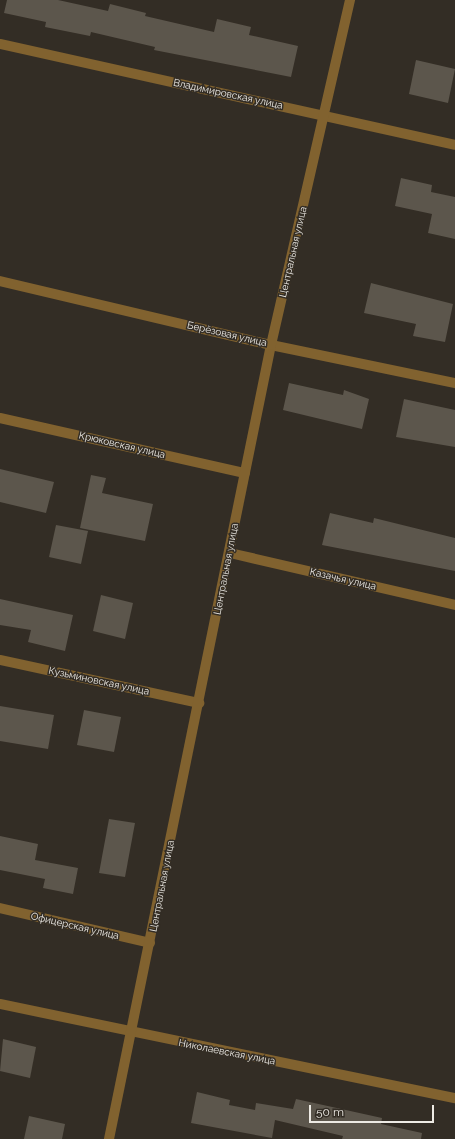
<!DOCTYPE html>
<meta charset="utf-8">
<style>
body{margin:0}
#map{position:relative;width:455px;height:1139px;overflow:hidden;background:#332d25;font-family:Raleway,sans-serif}
div>[style]{position:absolute}
.building>*{inset:0;background:#5c564c}
.minor>*{height:10px;margin:-5px;padding:0 5px;transform-origin:5px;border-radius:5px;background:#81622f}
span{translate:-50% -50%;white-space:nowrap;text-align:center;line-height:1.15;-webkit-text-stroke:3px #332d25;paint-order:stroke}
.street-label{font-size:10px;color:#edeae4}
.scale{position:absolute;left:309px;top:1105px;width:125px;height:18px;box-sizing:border-box;border:2px solid #edeae4;border-top:0;padding-left:5px;font-size:12px;line-height:14px;white-space:nowrap;color:#edeae4;-webkit-text-stroke:3px #332d25;paint-order:stroke}
</style>
<div id="map">
<div class="building">
<i style="clip-path:polygon(7px 0,58px 0,108px 11px,110px 4px,146px 13px,145px 16px,214px 32px,217px 19px,251px 27px,249px 35px,298px 46px,291px 77px,154px 50px,155px 47px,91px 32px,90px 36px,45px 27px,46px 22px,4px 13px)"></i>
<i style="clip-path:polygon(416px 60px,455px 69px,448px 103px,409px 94px)"></i>
<i style="clip-path:polygon(401px 178px,432px 185px,431px 192px,455px 197px,455px 239px,428px 233px,432px 214px,395px 206px)"></i>
<i style="clip-path:polygon(371px 283px,453px 304px,445px 342px,413px 336px,416px 324px,364px 313px)"></i>
<i style="clip-path:polygon(289px 383px,343px 395px,344px 390px,369px 399px,362px 429px,283px 410px)"></i>
<i style="clip-path:polygon(404px 399px,455px 410px,455px 447px,396px 437px)"></i>
<i style="clip-path:polygon(0 469px,54px 482px,46px 513px,0 502px)"></i>
<i style="clip-path:polygon(91px 475px,106px 478px,102px 493px,153px 504px,145px 541px,80px 528px)"></i>
<i style="clip-path:polygon(330px 513px,373px 523px,374px 518px,455px 538px,455px 571px,322px 545px)"></i>
<i style="clip-path:polygon(56px 525px,88px 531px,81px 564px,49px 557px)"></i>
<i style="clip-path:polygon(101px 595px,133px 603px,125px 639px,93px 631px)"></i>
<i style="clip-path:polygon(0 599px,73px 615px,65px 651px,28px 642px,31px 630px,0 625px)"></i>
<i style="clip-path:polygon(0 706px,54px 715px,48px 749px,0 741px)"></i>
<i style="clip-path:polygon(84px 710px,121px 717px,114px 752px,77px 745px)"></i>
<i style="clip-path:polygon(109px 819px,135px 823px,125px 877px,99px 873px)"></i>
<i style="clip-path:polygon(0 836px,38px 844px,35px 860px,78px 868px,73px 894px,43px 888px,45px 879px,0 870px)"></i>
<i style="clip-path:polygon(3px 1039px,36px 1047px,30px 1078px,0 1071px)"></i>
<i style="clip-path:polygon(197px 1092px,230px 1100px,229px 1105px,255px 1110px,256px 1103px,293px 1109px,296px 1099px,382px 1118px,381px 1124px,422px 1133px,421px 1139px,342px 1139px,343px 1136px,275px 1120px,272px 1138px,191px 1123px)"></i>
<i style="clip-path:polygon(29px 1116px,65px 1124px,62px 1139px,24px 1139px)"></i>
</div>
<div class="minor">
<i style="left:0;top:44px;width:466px;rotate:12.5deg"></i>
<i style="left:0;top:281px;width:278px;rotate:13.3deg"></i>
<i style="left:271px;top:345px;width:188px;rotate:11.7deg"></i>
<i style="left:0;top:418px;width:251px;rotate:12.7deg"></i>
<i style="left:230px;top:553px;width:231px;rotate:13deg"></i>
<i style="left:0;top:660px;width:204px;rotate:12.2deg"></i>
<i style="left:0;top:908px;width:154px;rotate:13.1deg"></i>
<i style="left:0;top:1004px;width:465px;rotate:11.7deg"></i>
<i style="left:109px;top:1139px;width:810px;rotate:-78.47deg"></i>
<i style="left:271px;top:345px;width:354px;rotate:-77.1deg"></i>
</div>
<div class="street-label">
<span style="left:228px;top:94px;rotate:12deg">Владимировская улица</span>
<span style="left:293px;top:252px;rotate:-77deg">Центральная улица</span>
<span style="left:227px;top:334px;rotate:13deg">Берёзовая улица</span>
<span style="left:122px;top:445px;rotate:13deg">Крюковская улица</span>
<span style="left:226px;top:569px;rotate:-79deg">Центральная улица</span>
<span style="left:343px;top:579px;rotate:13deg">Казачья улица</span>
<span style="left:99px;top:681px;rotate:12deg">Кузьминовская улица</span>
<span style="left:162px;top:886px;rotate:-79deg">Центральная улица</span>
<span style="left:75px;top:926px;rotate:13deg">Офицерская улица</span>
<span style="left:227px;top:1052px;rotate:11deg">Николаевская улица</span>
</div>
<div class="scale">50 m</div>
</div>
